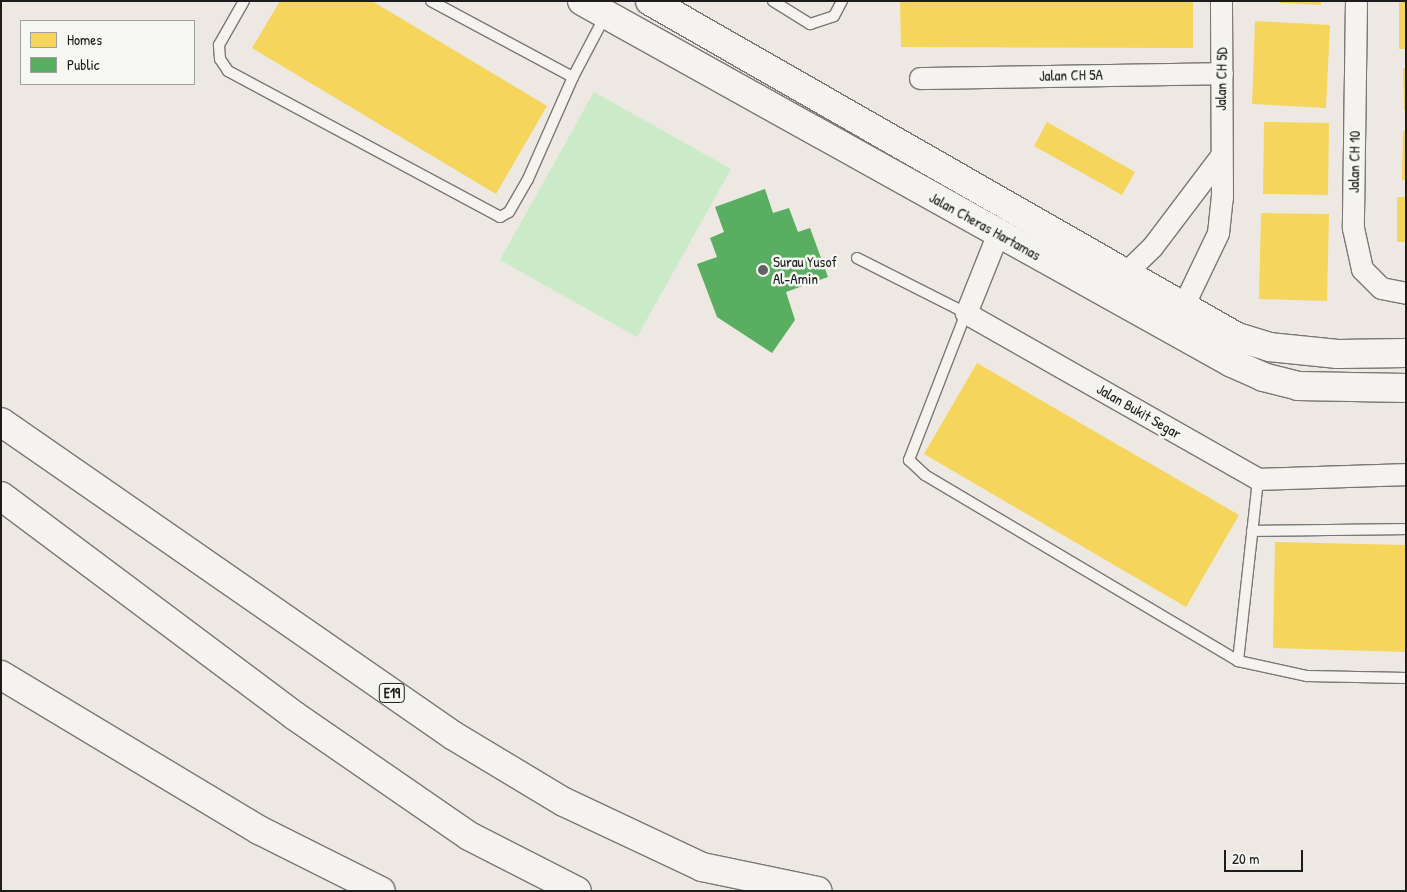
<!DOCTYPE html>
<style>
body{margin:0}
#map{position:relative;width:1407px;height:892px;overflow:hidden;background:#ede8e2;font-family:"Patrick Hand",sans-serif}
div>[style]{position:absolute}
.green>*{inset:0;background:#caeac8}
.homes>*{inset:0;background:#f6d55c}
.public>*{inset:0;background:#5aae61}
.roads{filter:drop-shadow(1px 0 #7a7875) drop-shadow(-1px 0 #7a7875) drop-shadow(0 1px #7a7875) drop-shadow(0 -1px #7a7875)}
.lane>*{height:10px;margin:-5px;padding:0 5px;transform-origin:5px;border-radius:5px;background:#f4f3f0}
.street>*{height:21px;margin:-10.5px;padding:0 10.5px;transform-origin:10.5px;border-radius:10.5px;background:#f4f3f0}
.secondary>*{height:28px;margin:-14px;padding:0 14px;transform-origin:14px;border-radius:14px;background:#f4f3f0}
.highway>*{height:28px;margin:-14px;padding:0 14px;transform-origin:14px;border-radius:14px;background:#f4f3f0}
.dots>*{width:14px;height:14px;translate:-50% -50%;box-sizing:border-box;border:2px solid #f6f6f2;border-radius:50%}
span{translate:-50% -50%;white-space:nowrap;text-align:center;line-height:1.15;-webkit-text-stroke:5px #f6f6f2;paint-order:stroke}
.shield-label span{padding:1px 4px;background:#f6f6f2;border:1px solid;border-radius:4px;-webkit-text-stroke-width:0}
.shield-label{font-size:14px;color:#1c1c1c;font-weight:700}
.street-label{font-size:15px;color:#1c1c1c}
.poi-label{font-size:15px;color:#1c1c1c}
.left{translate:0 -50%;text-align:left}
.frame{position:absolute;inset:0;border:2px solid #1c1c1c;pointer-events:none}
.legend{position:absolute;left:20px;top:20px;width:175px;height:65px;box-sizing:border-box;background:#f6f6f2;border:1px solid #9f9f9c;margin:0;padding:6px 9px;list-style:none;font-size:15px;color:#1c1c1c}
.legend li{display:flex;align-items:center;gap:10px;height:25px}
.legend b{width:25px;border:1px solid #9f9f9c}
.scale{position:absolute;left:1224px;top:850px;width:79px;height:22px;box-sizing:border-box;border:2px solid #1c1c1c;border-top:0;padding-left:6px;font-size:15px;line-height:18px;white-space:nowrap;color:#1c1c1c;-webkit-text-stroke:4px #f6f6f2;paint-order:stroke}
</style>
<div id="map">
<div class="green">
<i style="clip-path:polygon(594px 92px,731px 169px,637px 337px,500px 260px)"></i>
</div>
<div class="homes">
<i style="clip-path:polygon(280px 1px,372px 1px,547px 106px,496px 194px,252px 48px)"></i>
<i style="clip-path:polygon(900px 1px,1193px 1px,1193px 48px,901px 47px)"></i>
<i style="clip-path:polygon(1280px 1px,1321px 1px,1321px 5px,1280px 3px)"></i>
<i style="clip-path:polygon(1399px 1px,1406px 1px,1406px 49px,1399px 49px)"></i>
<i style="clip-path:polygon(1255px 21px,1330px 25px,1326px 108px,1252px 104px)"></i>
<i style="clip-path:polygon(1403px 68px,1406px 68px,1406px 110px,1404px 110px)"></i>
<i style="clip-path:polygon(1047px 122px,1135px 172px,1122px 195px,1034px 146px)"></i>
<i style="clip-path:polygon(1264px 122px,1329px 123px,1328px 195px,1263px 194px)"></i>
<i style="clip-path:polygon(1403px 131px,1406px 131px,1406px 180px,1402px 180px)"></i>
<i style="clip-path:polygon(1397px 197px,1406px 197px,1406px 242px,1397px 242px)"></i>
<i style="clip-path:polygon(1261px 213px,1329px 214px,1327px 301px,1259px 299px)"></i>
<i style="clip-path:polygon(977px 363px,1239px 515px,1186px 607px,924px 454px)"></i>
<i style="clip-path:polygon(1275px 542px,1406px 545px,1406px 652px,1273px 648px)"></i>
</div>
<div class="public">
<i style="clip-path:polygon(765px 189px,773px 213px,789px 208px,798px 232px,810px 228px,828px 277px,786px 292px,795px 320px,772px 353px,717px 317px,697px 264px,717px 257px,710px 238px,724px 232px,715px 207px)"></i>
</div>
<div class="roads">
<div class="lane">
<i style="left:244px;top:1px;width:51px;rotate:119.6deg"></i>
<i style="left:219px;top:45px;width:14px;rotate:86deg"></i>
<i style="left:220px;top:59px;width:14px;rotate:56deg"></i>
<i style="left:228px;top:71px;width:309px;rotate:28.2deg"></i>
<i style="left:500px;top:217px;width:10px;rotate:-29deg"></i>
<i style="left:509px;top:212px;width:38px;rotate:-60deg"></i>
<i style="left:528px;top:179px;width:111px;rotate:-66.2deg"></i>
<i style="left:573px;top:77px;width:69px;rotate:-62.3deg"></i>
<i style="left:431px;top:1px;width:161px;rotate:28.2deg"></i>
<i style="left:773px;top:1px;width:44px;rotate:31.9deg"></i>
<i style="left:810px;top:24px;width:25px;rotate:-18deg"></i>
<i style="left:834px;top:16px;width:17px;rotate:-62deg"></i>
<i style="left:857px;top:258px;width:122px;rotate:26.8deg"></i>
<i style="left:966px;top:313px;width:158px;rotate:111.2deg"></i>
<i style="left:909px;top:460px;width:22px;rotate:43deg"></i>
<i style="left:925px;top:475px;width:364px;rotate:30.7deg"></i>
<i style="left:1238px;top:661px;width:71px;rotate:12.3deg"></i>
<i style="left:1307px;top:676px;width:99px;rotate:1.2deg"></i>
<i style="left:1252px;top:531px;width:154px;rotate:-0.7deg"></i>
<i style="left:1238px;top:661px;width:183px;rotate:-83.7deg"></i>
</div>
<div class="street">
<i style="left:1356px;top:1px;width:227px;rotate:90.8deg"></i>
<i style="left:1353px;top:228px;width:42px;rotate:77.6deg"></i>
<i style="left:1362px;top:269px;width:27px;rotate:45deg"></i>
<i style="left:1381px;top:288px;width:25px;rotate:11deg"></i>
<i style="left:920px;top:78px;width:302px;rotate:-0.9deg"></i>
<i style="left:998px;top:233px;width:86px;rotate:111.8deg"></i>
<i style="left:966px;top:313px;width:336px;rotate:29.6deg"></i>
<i style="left:1258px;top:479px;width:148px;rotate:-1.9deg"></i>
<i style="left:1124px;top:274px;width:39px;rotate:-44deg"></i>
<i style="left:1152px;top:247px;width:113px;rotate:-52.9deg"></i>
<i style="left:1183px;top:306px;width:81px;rotate:-64.4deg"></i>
<i style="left:1218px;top:233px;width:36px;rotate:-84deg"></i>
<i style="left:1222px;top:197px;width:196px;rotate:-90.3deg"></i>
</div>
<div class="secondary">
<i style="left:582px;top:1px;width:744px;rotate:29.11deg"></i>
<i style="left:1232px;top:363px;width:34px;rotate:24deg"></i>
<i style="left:1263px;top:377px;width:36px;rotate:14deg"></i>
<i style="left:1298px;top:386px;width:108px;rotate:1.1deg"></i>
<i style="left:650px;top:1px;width:676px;rotate:29.79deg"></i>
<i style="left:1237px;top:337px;width:34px;rotate:17deg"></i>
<i style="left:1269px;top:347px;width:69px;rotate:5.8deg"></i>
<i style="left:1338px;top:354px;width:68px;rotate:-0.8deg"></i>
</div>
<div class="highway">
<i style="left:1px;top:422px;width:551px;rotate:34.73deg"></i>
<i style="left:454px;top:736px;width:128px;rotate:31deg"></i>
<i style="left:564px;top:802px;width:153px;rotate:25.2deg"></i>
<i style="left:702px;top:867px;width:118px;rotate:11.7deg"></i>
<i style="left:1px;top:496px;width:367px;rotate:36.8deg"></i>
<i style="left:295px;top:716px;width:211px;rotate:34.6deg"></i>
<i style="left:469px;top:836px;width:121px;rotate:27deg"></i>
<i style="left:1px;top:675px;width:301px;rotate:31deg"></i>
<i style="left:259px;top:830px;width:136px;rotate:26.6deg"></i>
</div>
</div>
<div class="dots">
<i style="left:763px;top:270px;background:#656361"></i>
</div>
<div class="shield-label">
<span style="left:392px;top:693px">E19</span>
</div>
<div class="street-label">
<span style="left:1071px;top:75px;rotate:-1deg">Jalan CH 5A</span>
<span style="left:1221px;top:79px;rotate:-89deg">Jalan CH 5D</span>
<span style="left:1354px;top:162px;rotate:-89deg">Jalan CH 10</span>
<span style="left:985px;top:226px;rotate:29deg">Jalan Cheras Hartamas</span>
<span style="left:1139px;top:411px;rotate:30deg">Jalan Bukit Segar</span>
</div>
<div class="poi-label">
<span class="left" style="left:773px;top:270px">Surau Yusof<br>Al-Amin</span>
</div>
<div class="frame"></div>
<ul class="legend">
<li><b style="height:14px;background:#f6d55c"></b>Homes</li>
<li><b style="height:14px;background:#5aae61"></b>Public</li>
</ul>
<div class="scale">20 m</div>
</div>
